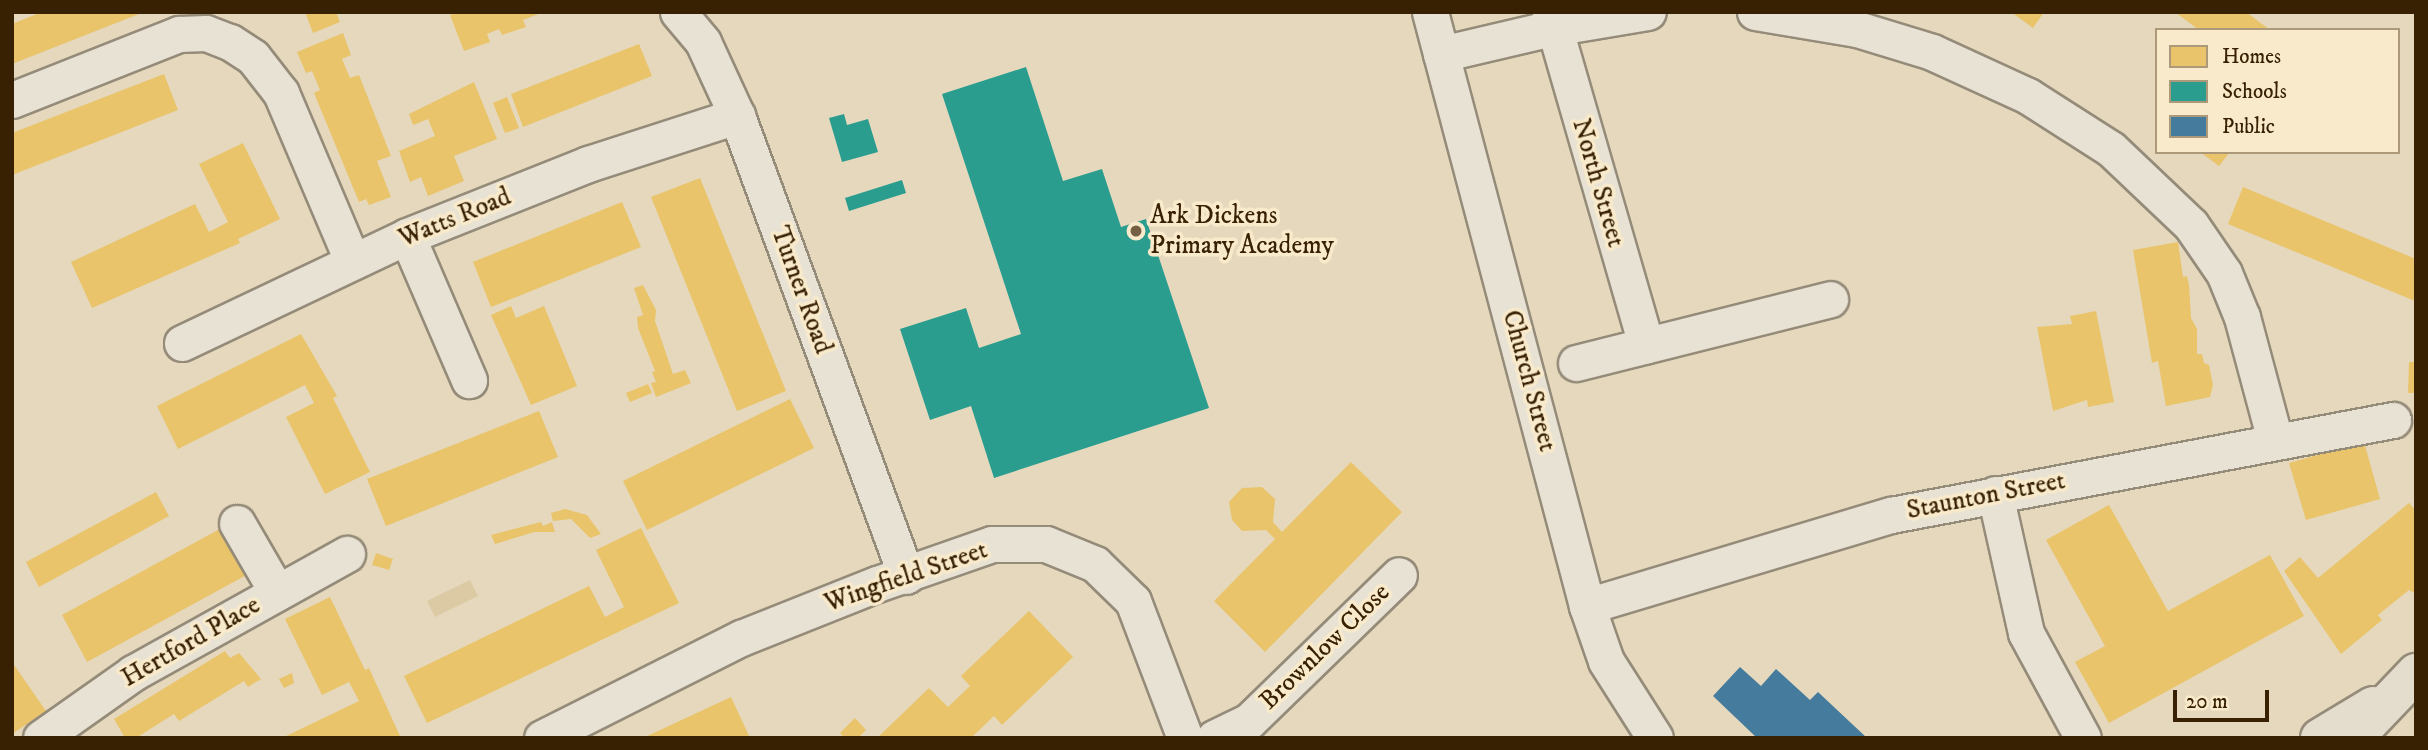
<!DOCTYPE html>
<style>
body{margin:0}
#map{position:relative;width:2428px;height:750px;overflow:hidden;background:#e5d8bd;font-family:"IM FELL DW Pica",serif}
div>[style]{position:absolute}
.green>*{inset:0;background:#dccaa4}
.homes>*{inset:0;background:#e9c46a}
.schools>*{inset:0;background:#2a9d8f}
.public>*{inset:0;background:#457b9d}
.roads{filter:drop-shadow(2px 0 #958b79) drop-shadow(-2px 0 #958b79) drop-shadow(0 2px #958b79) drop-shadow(0 -2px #958b79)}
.street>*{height:35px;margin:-17.5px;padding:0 17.5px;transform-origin:17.5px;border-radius:17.5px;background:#e8e2d5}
.primary>*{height:38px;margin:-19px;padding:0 19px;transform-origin:19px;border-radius:19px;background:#e4ddce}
.dots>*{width:19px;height:19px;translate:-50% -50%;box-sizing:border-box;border:4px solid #f8eaca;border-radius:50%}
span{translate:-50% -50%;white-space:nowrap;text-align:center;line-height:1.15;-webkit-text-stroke:7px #f8eaca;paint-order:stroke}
.street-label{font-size:26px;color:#382003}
.poi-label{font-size:26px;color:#382003}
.left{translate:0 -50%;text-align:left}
.frame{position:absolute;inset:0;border:14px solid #382003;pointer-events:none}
.legend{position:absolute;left:2155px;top:28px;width:245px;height:126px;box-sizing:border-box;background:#f8eaca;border:2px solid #ab997a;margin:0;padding:9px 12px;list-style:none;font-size:21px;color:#382003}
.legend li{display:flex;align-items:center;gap:14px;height:35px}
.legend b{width:35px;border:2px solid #ab997a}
.scale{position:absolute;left:2173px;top:690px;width:96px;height:32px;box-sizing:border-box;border:4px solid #382003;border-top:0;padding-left:9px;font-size:21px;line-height:24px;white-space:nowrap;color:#382003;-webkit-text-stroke:5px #f8eaca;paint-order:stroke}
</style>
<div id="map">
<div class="green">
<i style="clip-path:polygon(470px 580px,478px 596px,435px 617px,427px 601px)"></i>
</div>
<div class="homes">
<i style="clip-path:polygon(42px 12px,144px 12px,12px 64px,12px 24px)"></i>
<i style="clip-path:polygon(305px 12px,336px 12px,340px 22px,313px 33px)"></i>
<i style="clip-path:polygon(458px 12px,541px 12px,541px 13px,523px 20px,526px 27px,502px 35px,499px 29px,487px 34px,490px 42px,464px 51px,450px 15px)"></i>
<i style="clip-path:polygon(2011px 12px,2044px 12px,2033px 28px)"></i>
<i style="clip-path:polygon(2175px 12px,2246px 12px,2270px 30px,2199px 30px)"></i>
<i style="clip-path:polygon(343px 33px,351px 55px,342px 59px,350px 78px,359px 75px,391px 156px,377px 161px,391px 197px,369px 205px,366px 199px,359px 202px,314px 93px,320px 90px,312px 71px,306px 73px,297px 52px)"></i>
<i style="clip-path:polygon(639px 44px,652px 76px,523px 127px,511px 94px)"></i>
<i style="clip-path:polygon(164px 74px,178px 110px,12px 175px,12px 133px)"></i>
<i style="clip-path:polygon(474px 82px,497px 139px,454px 156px,464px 181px,428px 196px,421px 177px,410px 182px,399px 151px,435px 136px,428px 119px,413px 125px,409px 114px)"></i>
<i style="clip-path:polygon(507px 97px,519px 128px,505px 133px,493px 103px)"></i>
<i style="clip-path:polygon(243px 143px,280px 219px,238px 239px,240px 243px,92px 308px,71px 262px,195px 204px,209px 232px,228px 222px,199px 164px)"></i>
<i style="clip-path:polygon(2200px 152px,2230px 152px,2219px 166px)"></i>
<i style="clip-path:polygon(700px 178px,786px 391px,737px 411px,651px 197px)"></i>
<i style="clip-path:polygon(2243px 187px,2416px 259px,2415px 301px,2228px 224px)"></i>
<i style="clip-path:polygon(622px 202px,641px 247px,491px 307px,473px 262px)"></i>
<i style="clip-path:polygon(2178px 242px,2183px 277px,2187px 276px,2189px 285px,2191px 318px,2197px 329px,2197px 354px,2202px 354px,2204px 363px,2209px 365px,2213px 385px,2210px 397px,2166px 406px,2158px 361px,2152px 363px,2133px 250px)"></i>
<i style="clip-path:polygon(643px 285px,656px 310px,655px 321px,673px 374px,685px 370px,691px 383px,656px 397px,651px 383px,656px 382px,652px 372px,655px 371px,638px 328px,637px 317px,643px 315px,634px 288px)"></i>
<i style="clip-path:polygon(511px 306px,516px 318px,544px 306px,577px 386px,531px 405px,491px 315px)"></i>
<i style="clip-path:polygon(2096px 311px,2114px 402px,2088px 407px,2087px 400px,2053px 411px,2037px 327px,2072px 324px,2070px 316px)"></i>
<i style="clip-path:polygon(301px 334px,337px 396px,333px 398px,370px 472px,325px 494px,286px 417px,314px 403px,305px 385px,178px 449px,157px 406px)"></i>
<i style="clip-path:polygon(2409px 362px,2416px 362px,2416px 393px,2408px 393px)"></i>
<i style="clip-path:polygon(648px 384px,652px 393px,630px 402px,626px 393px)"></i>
<i style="clip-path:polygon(790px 399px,814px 448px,647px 530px,623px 481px)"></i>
<i style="clip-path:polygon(539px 411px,558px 457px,386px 526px,367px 479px)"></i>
<i style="clip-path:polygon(2364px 442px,2380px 499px,2306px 520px,2289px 463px)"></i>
<i style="clip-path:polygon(1351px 462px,1402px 512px,1265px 652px,1214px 601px,1275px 539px,1266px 530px,1242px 531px,1232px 520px,1229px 502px,1242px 488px,1262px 487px,1275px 499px,1273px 522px,1282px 532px)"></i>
<i style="clip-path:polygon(156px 492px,169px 516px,39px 587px,26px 562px)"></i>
<i style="clip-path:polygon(2409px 503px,2416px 511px,2416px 594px,2409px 590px,2378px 615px,2382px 620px,2341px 654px,2284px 571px,2300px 557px,2318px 578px)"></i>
<i style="clip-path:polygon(2109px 505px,2168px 611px,2270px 555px,2304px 616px,2109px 723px,2075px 662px,2105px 646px,2046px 540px)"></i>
<i style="clip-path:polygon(565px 509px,587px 515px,601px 534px,590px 538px,571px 519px,553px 521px,551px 513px)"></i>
<i style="clip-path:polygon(541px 522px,543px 526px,552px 522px,555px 532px,534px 532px,495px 544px,491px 535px)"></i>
<i style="clip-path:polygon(227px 525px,252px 572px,87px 662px,62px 615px)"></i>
<i style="clip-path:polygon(641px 528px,679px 603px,427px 723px,404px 676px,589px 586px,605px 617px,624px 607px,596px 550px)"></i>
<i style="clip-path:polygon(376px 553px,393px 559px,389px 570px,372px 565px)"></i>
<i style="clip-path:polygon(330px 597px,365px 670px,369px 668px,400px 736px,282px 738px,359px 701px,349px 682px,322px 695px,285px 619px)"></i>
<i style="clip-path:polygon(1029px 611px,1073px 657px,1002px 725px,994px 716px,971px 738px,877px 738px,929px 688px,948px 707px,970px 686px,961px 676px)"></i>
<i style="clip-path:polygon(225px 651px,230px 658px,239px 653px,261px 679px,248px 687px,244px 681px,179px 721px,174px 714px,136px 738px,125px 738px,114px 719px)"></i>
<i style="clip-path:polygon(12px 662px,46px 711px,12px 734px)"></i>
<i style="clip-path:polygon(292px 673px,294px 683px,284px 688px,279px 679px)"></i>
<i style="clip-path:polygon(731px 697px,750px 738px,643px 738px)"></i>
<i style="clip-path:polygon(855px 718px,866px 730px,858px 738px,844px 738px,840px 733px)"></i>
</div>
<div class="schools">
<i style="clip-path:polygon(1026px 67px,1063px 181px,1102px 169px,1121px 227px,1146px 219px,1209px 408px,994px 478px,971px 406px,930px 420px,900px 329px,966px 308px,979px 348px,1021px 334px,942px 94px)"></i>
<i style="clip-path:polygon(844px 114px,847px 125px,868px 119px,878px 152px,842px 162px,829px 118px)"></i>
<i style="clip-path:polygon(902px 180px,906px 193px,849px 211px,845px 198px)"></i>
</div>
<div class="public">
<i style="clip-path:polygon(1740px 667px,1761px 686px,1776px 669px,1810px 700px,1818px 692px,1867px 738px,1757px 738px,1713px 696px)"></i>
</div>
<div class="roads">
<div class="street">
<i style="left:678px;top:12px;width:39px;rotate:50deg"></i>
<i style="left:703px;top:42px;width:81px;rotate:65.3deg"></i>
<i style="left:737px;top:116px;width:490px;rotate:69.8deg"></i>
<i style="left:1430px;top:12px;width:614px;rotate:75.19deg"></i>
<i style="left:1587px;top:606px;width:58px;rotate:70.9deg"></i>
<i style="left:1606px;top:661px;width:91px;rotate:57.5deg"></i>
<i style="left:1550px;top:12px;width:347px;rotate:73.9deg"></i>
<i style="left:1755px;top:12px;width:103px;rotate:9.5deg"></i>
<i style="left:1857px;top:29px;width:78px;rotate:17deg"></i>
<i style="left:1932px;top:52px;width:106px;rotate:24.6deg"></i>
<i style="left:2028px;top:96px;width:98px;rotate:32.6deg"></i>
<i style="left:2111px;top:149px;width:110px;rotate:43.5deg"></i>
<i style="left:2191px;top:225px;width:58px;rotate:55.5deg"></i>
<i style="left:2224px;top:273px;width:48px;rotate:67.8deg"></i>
<i style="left:2242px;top:317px;width:127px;rotate:75deg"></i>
<i style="left:1441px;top:54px;width:114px;rotate:-13.2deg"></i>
<i style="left:1552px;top:28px;width:97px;rotate:-9.5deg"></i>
<i style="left:12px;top:100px;width:180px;rotate:-21.6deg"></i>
<i style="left:179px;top:34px;width:27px;rotate:-2deg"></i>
<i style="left:206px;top:33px;width:26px;rotate:21deg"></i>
<i style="left:230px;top:42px;width:27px;rotate:33deg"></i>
<i style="left:253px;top:57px;width:46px;rotate:52.1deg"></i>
<i style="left:281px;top:93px;width:181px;rotate:67deg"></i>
<i style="left:407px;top:236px;width:157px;rotate:66.7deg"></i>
<i style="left:182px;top:343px;width:249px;rotate:-25.4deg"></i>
<i style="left:407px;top:236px;width:195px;rotate:-21.7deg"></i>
<i style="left:588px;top:164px;width:157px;rotate:-17.9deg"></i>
<i style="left:1576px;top:363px;width:262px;rotate:-14.1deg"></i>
<i style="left:1995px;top:494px;width:142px;rotate:77.4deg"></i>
<i style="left:2026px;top:633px;width:119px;rotate:61.5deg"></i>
<i style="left:237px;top:523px;width:80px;rotate:59.9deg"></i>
<i style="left:1587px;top:606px;width:317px;rotate:-16.7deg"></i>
<i style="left:1891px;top:515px;width:511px;rotate:-10.72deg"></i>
<i style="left:41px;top:738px;width:113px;rotate:-35.2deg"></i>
<i style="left:133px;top:673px;width:245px;rotate:-29.1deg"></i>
<i style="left:542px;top:738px;width:223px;rotate:-26.7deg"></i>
<i style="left:741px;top:638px;width:146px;rotate:-21.7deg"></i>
<i style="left:877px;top:584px;width:122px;rotate:-19.2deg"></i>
<i style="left:992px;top:544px;width:54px"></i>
<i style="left:1046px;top:544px;width:53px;rotate:22.2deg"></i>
<i style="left:1095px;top:564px;width:53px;rotate:44.2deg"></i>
<i style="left:1133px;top:601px;width:147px;rotate:69.2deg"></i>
<i style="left:1214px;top:738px;width:39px;rotate:-26deg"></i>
<i style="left:1249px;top:721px;width:209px;rotate:-44.2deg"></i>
</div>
<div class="primary">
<i style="left:2320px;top:738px;width:62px;rotate:-31.1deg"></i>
<i style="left:2354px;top:738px;width:90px;rotate:-46.4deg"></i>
</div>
</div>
<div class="dots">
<i style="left:1136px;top:231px;background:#756044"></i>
</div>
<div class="street-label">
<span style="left:1598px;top:183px;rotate:74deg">North Street</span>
<span style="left:455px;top:218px;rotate:-22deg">Watts Road</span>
<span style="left:801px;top:290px;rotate:70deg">Turner Road</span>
<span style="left:1529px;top:381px;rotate:75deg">Church Street</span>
<span style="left:1986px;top:496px;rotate:-11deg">Staunton Street</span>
<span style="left:906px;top:577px;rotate:-19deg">Wingfield Street</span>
<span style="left:191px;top:642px;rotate:-30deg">Hertford Place</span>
<span style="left:1325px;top:647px;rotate:-44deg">Brownlow Close</span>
</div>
<div class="poi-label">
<span class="left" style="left:1150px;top:231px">Ark Dickens<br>Primary Academy</span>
</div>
<div class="frame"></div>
<ul class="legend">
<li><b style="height:19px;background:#e9c46a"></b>Homes</li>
<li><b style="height:19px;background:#2a9d8f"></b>Schools</li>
<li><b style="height:19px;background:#457b9d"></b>Public</li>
</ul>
<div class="scale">20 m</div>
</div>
